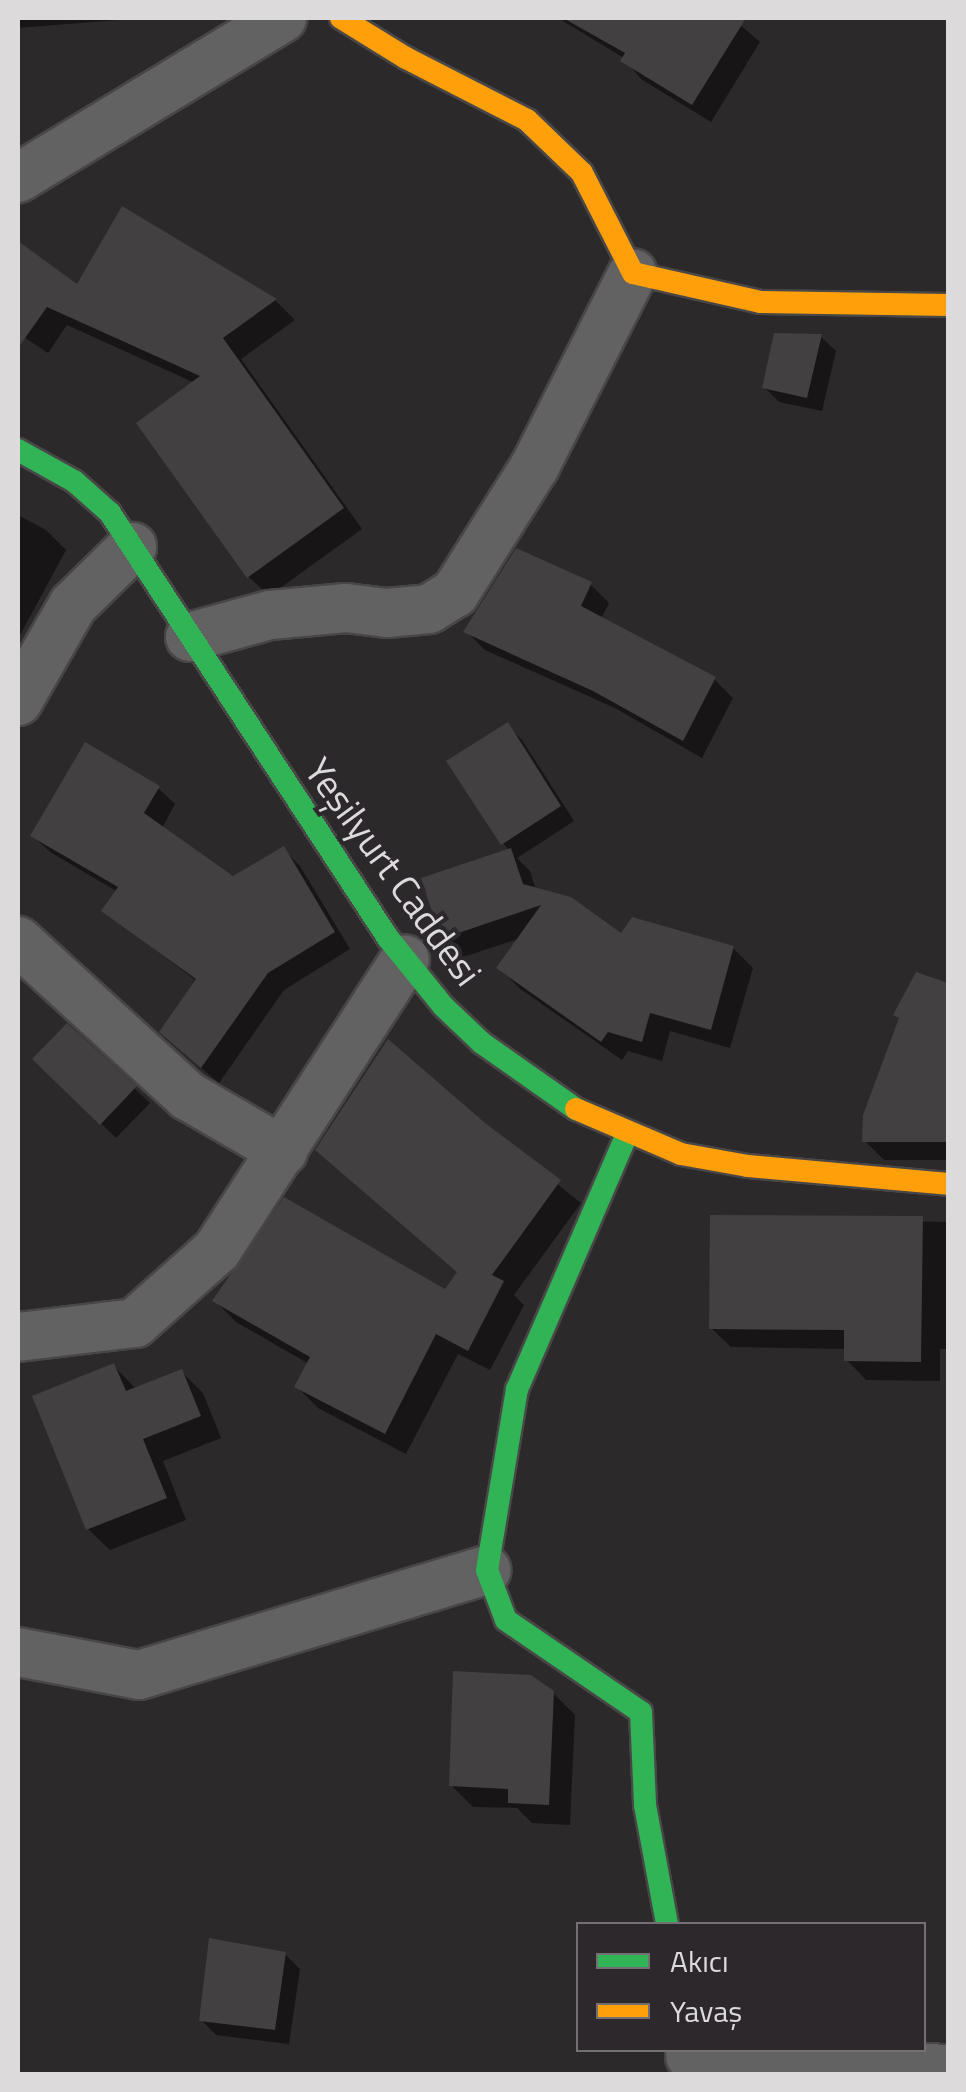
<!DOCTYPE html>
<meta charset="utf-8">
<style>
body{margin:0}
#map{position:relative;width:966px;height:2092px;overflow:hidden;background:#2b292a;font-family:"Titillium Web",sans-serif}
div>[style]{position:absolute}
.shadow>*{inset:0;background:#0007}
.building>*{inset:0;background:#424041}
.roads{filter:drop-shadow(2px 0 #484647) drop-shadow(-2px 0 #484647) drop-shadow(0 2px #484647) drop-shadow(0 -2px #484647)}
.street>*{height:48px;margin:-24px;padding:0 24px;transform-origin:24px;border-radius:24px;background:#636263}
.fast>*{height:22px;margin:-11px;padding:0 11px;transform-origin:11px;border-radius:11px;background:#30b455}
.slow>*{height:22px;margin:-11px;padding:0 11px;transform-origin:11px;border-radius:11px;background:#ff9f0a}
span{translate:-50% -50%;white-space:nowrap;text-align:center;line-height:1.15;-webkit-text-stroke:8px #2c282b;paint-order:stroke}
.street-label{font-size:38px;color:#dddadc}
.frame{position:absolute;inset:0;border:20px solid #dddadc;pointer-events:none}
.legend{position:absolute;left:576px;top:1922px;width:350px;height:130px;box-sizing:border-box;background:#2c282b;border:2px solid #736f72;margin:0;padding:12px 18px;list-style:none;font-size:30px;color:#dddadc}
.legend li{display:flex;align-items:center;gap:20px;height:50px}
.legend b{width:50px;border:2px solid #736f72}
</style>
<div id="map">
<div class="shadow">
<i style="clip-path:polygon(18px 18px,142px 18px,18px 28px)"></i>
<i style="clip-path:polygon(558px 18px,732px 18px,760px 42px,711px 122px,641px 79px,624px 58px)"></i>
<i style="clip-path:polygon(123px 209px,276px 301px,295px 320px,241px 359px,362px 529px,269px 596px,249px 577px,195px 383px,67px 325px,48px 353px,18px 333px,18px 244px,78px 287px)"></i>
<i style="clip-path:polygon(821px 337px,836px 351px,822px 411px,779px 402px,764px 387px)"></i>
<i style="clip-path:polygon(18px 515px,46px 530px,66px 550px,18px 639px)"></i>
<i style="clip-path:polygon(590px 584px,609px 603px,601px 619px,714px 679px,733px 698px,702px 758px,615px 708px,485px 650px,466px 631px)"></i>
<i style="clip-path:polygon(507px 725px,522px 740px,574px 821px,517px 858px,530px 871px,536px 890px,621px 936px,733px 948px,753px 968px,730px 1048px,670px 1031px,662px 1061px,628px 1051px,622px 1060px,519px 988px,500px 968px,521px 938px,463px 957px,443px 937px,510px 851px,503px 843px)"></i>
<i style="clip-path:polygon(158px 788px,175px 804px,162px 828px,233px 879px,283px 849px,300px 866px,350px 949px,284px 990px,219px 1083px,179px 1049px,198px 982px,104px 911px,118px 892px,50px 852px,33px 836px)"></i>
<i style="clip-path:polygon(918px 975px,948px 985px,948px 1160px,884px 1160px,865px 1141px)"></i>
<i style="clip-path:polygon(67px 1026px,150px 1103px,116px 1138px,36px 1059px)"></i>
<i style="clip-path:polygon(483px 1125px,581px 1203px,514px 1295px,524px 1305px,490px 1370px,458px 1354px,406px 1454px,318px 1408px,297px 1387px,309px 1364px,236px 1322px,215px 1301px,445px 1293px,459px 1274px)"></i>
<i style="clip-path:polygon(713px 1218px,948px 1222px,948px 1349px,940px 1349px,940px 1381px,866px 1380px,847px 1360px,847px 1349px,731px 1347px,711px 1328px)"></i>
<i style="clip-path:polygon(114px 1366px,135px 1388px,182px 1372px,203px 1393px,221px 1438px,163px 1461px,186px 1520px,110px 1550px,88px 1529px)"></i>
<i style="clip-path:polygon(553px 1693px,575px 1715px,570px 1825px,532px 1823px,517px 1808px,473px 1807px,451px 1785px)"></i>
<i style="clip-path:polygon(285px 1954px,300px 1969px,289px 2044px,216px 2035px,201px 2020px)"></i>
</div>
<div class="building">
<i style="clip-path:polygon(563px 18px,746px 18px,692px 105px,620px 61px,625px 53px)"></i>
<i style="clip-path:polygon(122px 206px,277px 299px,223px 338px,344px 508px,247px 578px,136px 423px,200px 376px,47px 307px,18px 348px,18px 241px,77px 284px)"></i>
<i style="clip-path:polygon(774px 333px,822px 334px,807px 398px,762px 388px)"></i>
<i style="clip-path:polygon(516px 548px,592px 582px,581px 606px,716px 677px,683px 741px,593px 691px,463px 632px)"></i>
<i style="clip-path:polygon(508px 722px,561px 806px,501px 845px,446px 761px)"></i>
<i style="clip-path:polygon(85px 742px,160px 786px,144px 813px,233px 876px,284px 846px,335px 932px,268px 973px,201px 1068px,159px 1032px,196px 979px,101px 911px,118px 887px,30px 836px)"></i>
<i style="clip-path:polygon(511px 848px,523px 884px,571px 897px,621px 933px,632px 917px,734px 946px,711px 1030px,650px 1013px,642px 1042px,608px 1032px,601px 1042px,496px 968px,541px 905px,441px 939px,421px 878px)"></i>
<i style="clip-path:polygon(916px 972px,948px 983px,948px 1142px,862px 1142px,863px 1115px,899px 1018px,893px 1015px)"></i>
<i style="clip-path:polygon(67px 1023px,137px 1086px,100px 1125px,32px 1059px)"></i>
<i style="clip-path:polygon(388px 1039px,485px 1123px,561px 1180px,492px 1275px,504px 1281px,468px 1351px,436px 1334px,385px 1434px,294px 1387px,310px 1357px,212px 1301px,284px 1197px,445px 1289px,457px 1272px,315px 1150px)"></i>
<i style="clip-path:polygon(710px 1215px,923px 1216px,921px 1362px,844px 1361px,844px 1330px,709px 1329px)"></i>
<i style="clip-path:polygon(114px 1363px,126px 1391px,182px 1369px,201px 1416px,143px 1439px,167px 1498px,86px 1530px,32px 1396px)"></i>
<i style="clip-path:polygon(453px 1671px,531px 1675px,554px 1691px,549px 1805px,508px 1803px,508px 1789px,449px 1786px)"></i>
<i style="clip-path:polygon(209px 1938px,286px 1952px,275px 2030px,199px 2021px)"></i>
</div>
<div class="roads">
<div class="street">
<i style="left:18px;top:178px;width:309px;rotate:-31.2deg"></i>
<i style="left:190px;top:637px;width:83px;rotate:-15.4deg"></i>
<i style="left:270px;top:615px;width:76px;rotate:-5.3deg"></i>
<i style="left:346px;top:608px;width:41px;rotate:7deg"></i>
<i style="left:387px;top:613px;width:42px;rotate:-5.4deg"></i>
<i style="left:429px;top:609px;width:31px;rotate:-32deg"></i>
<i style="left:455px;top:593px;width:150px;rotate:-57.8deg"></i>
<i style="left:535px;top:466px;width:216px;rotate:-63.1deg"></i>
<i style="left:18px;top:701px;width:111px;rotate:-60.2deg"></i>
<i style="left:73px;top:605px;width:83px;rotate:-44.5deg"></i>
<i style="left:18px;top:941px;width:230px;rotate:42.4deg"></i>
<i style="left:188px;top:1096px;width:110px;rotate:30.1deg"></i>
<i style="left:18px;top:1337px;width:118px;rotate:-6.8deg"></i>
<i style="left:135px;top:1323px;width:110px;rotate:-41.7deg"></i>
<i style="left:217px;top:1250px;width:346px;rotate:-57.1deg"></i>
<i style="left:18px;top:1652px;width:123px;rotate:10.8deg"></i>
<i style="left:139px;top:1675px;width:363px;rotate:-16.8deg"></i>
<i style="left:690px;top:2056px;width:258px;rotate:2.9deg"></i>
</div>
<div class="fast">
<i style="left:18px;top:450px;width:64px;rotate:29deg"></i>
<i style="left:74px;top:481px;width:48px;rotate:41.6deg"></i>
<i style="left:110px;top:513px;width:508px;rotate:56.81deg"></i>
<i style="left:388px;top:938px;width:87px;rotate:51deg"></i>
<i style="left:443px;top:1006px;width:54px;rotate:43.5deg"></i>
<i style="left:482px;top:1043px;width:115px;rotate:35.1deg"></i>
<i style="left:627px;top:1134px;width:278px;rotate:113.3deg"></i>
<i style="left:517px;top:1389px;width:183px;rotate:99.4deg"></i>
<i style="left:487px;top:1570px;width:53px;rotate:69.2deg"></i>
<i style="left:506px;top:1620px;width:163px;rotate:34.3deg"></i>
<i style="left:641px;top:1712px;width:93px;rotate:87.5deg"></i>
<i style="left:645px;top:1805px;width:121px;rotate:79.5deg"></i>
</div>
<div class="slow">
<i style="left:341px;top:18px;width:76px;rotate:31.6deg"></i>
<i style="left:406px;top:58px;width:136px;rotate:27.1deg"></i>
<i style="left:527px;top:120px;width:76px;rotate:43.9deg"></i>
<i style="left:582px;top:173px;width:112px;rotate:63deg"></i>
<i style="left:633px;top:273px;width:131px;rotate:12.8deg"></i>
<i style="left:761px;top:302px;width:187px;rotate:0.9deg"></i>
<i style="left:576px;top:1109px;width:114px;rotate:23.2deg"></i>
<i style="left:681px;top:1154px;width:68px;rotate:10.2deg"></i>
<i style="left:748px;top:1166px;width:201px;rotate:5.1deg"></i>
</div>
</div>
<div class="street-label">
<span style="left:393px;top:872px;rotate:54deg">Yeşilyurt Caddesi</span>
</div>
<div class="frame"></div>
<ul class="legend">
<li><b style="height:12px;background:#30b455"></b>Akıcı</li>
<li><b style="height:12px;background:#ff9f0a"></b>Yavaş</li>
</ul>
</div>
